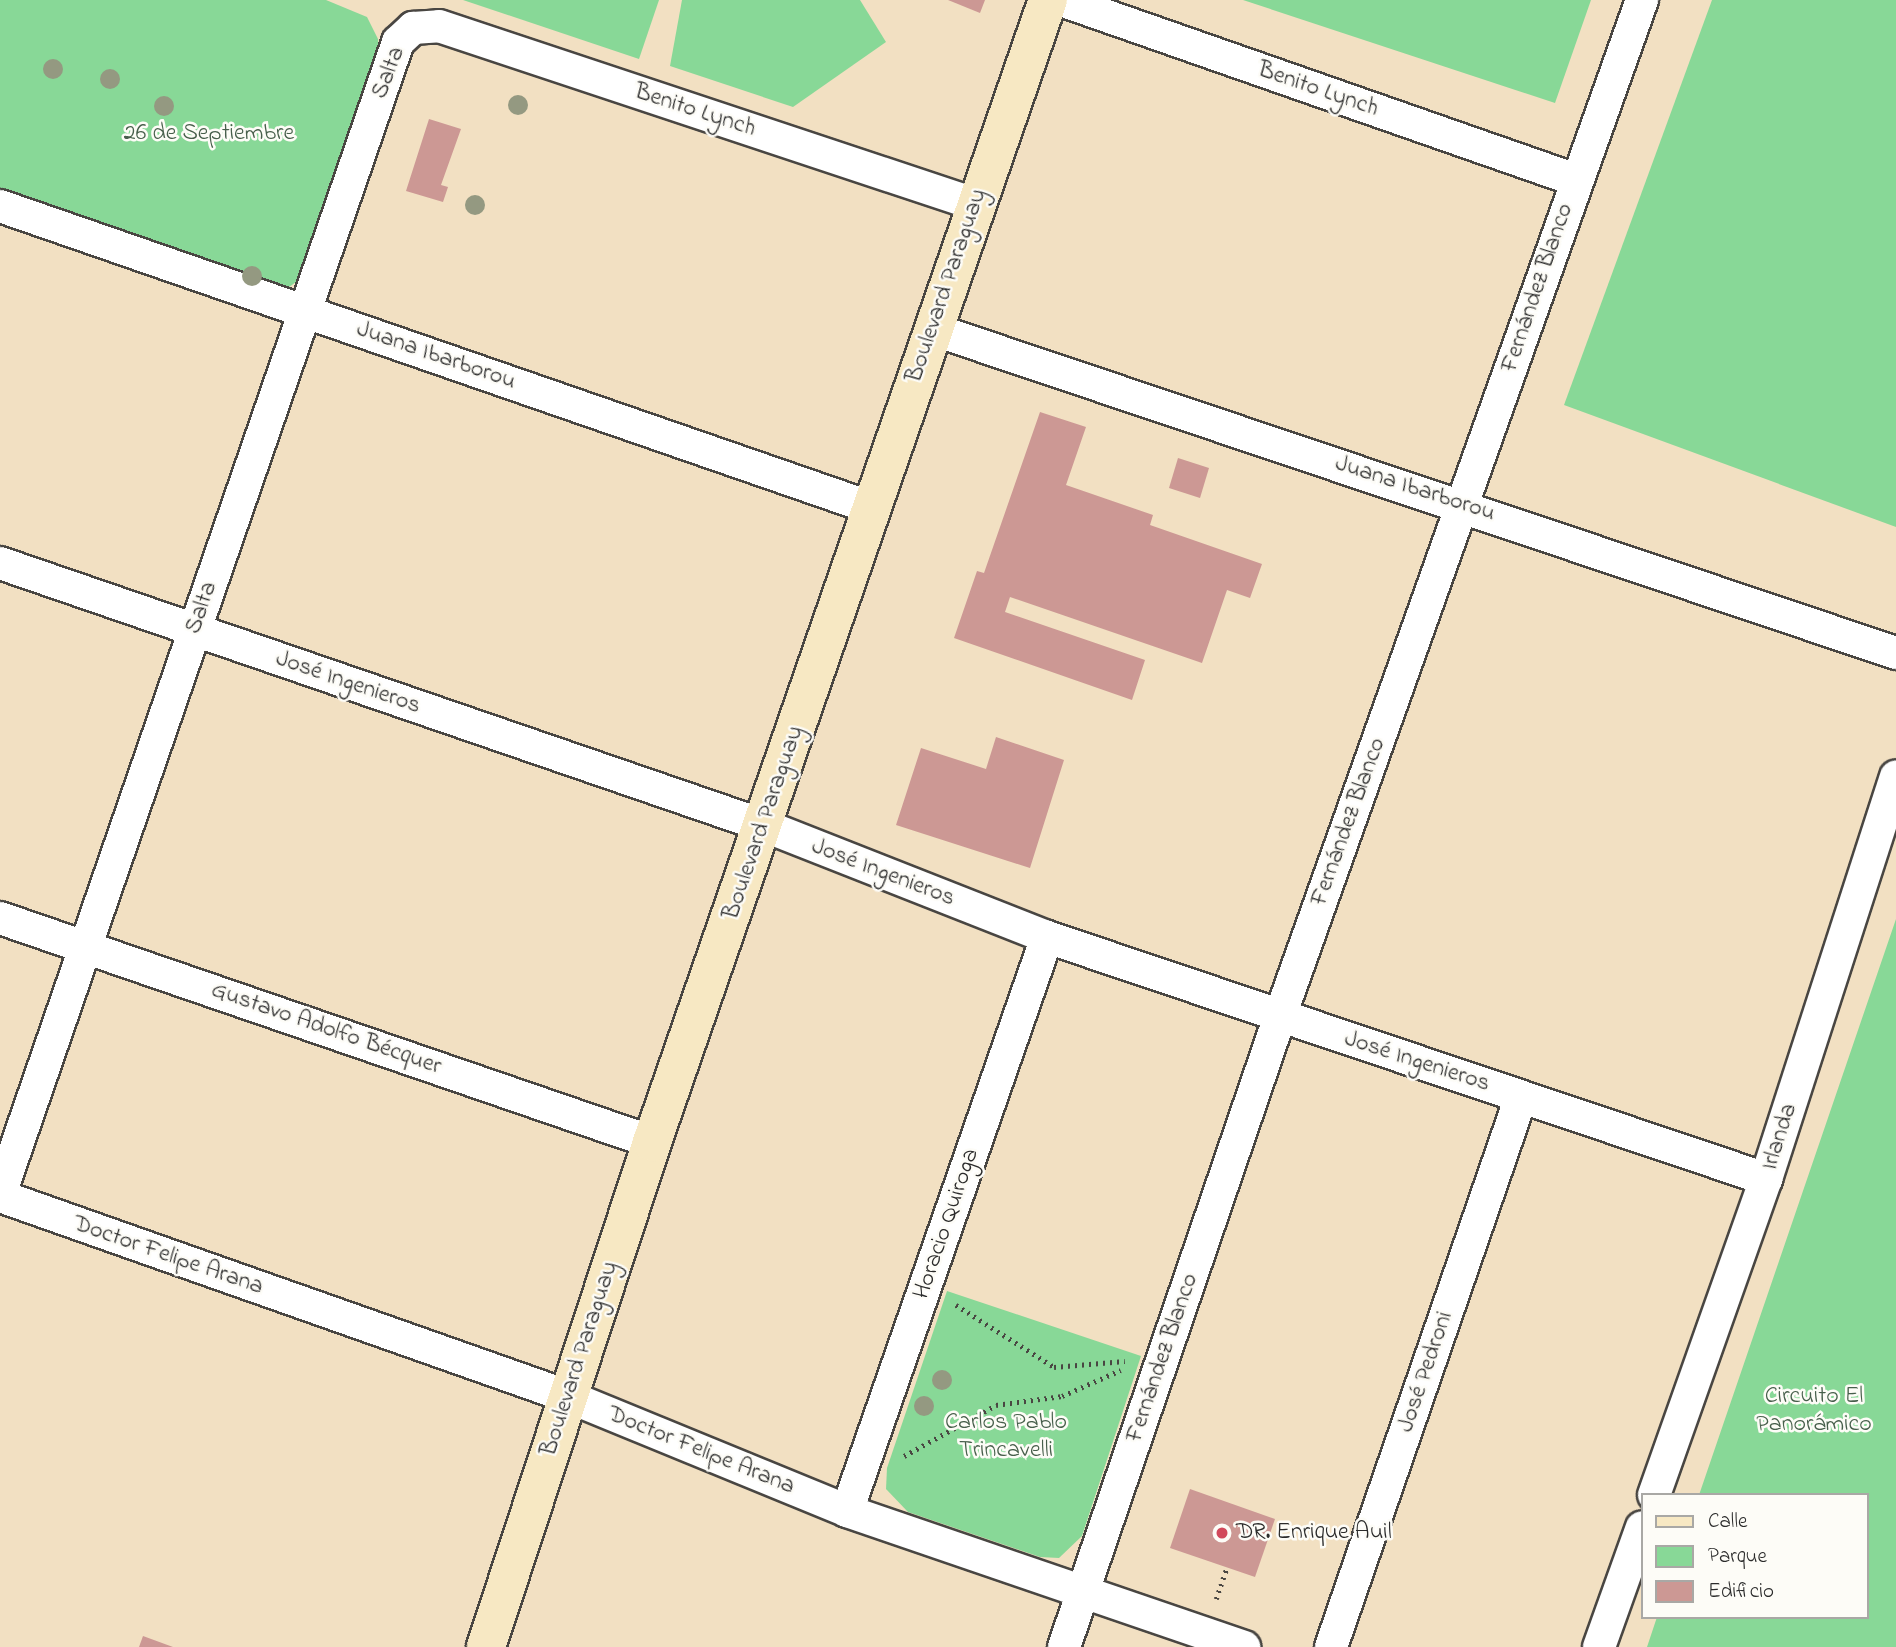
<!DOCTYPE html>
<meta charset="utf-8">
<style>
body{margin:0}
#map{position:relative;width:1896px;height:1647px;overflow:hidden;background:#f2e0c2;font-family:"Indie Flower",sans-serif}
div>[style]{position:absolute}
.green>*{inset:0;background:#88d897}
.building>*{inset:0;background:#cc9894}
.path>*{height:4.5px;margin-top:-2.25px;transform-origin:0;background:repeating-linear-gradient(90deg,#494642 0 2px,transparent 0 7px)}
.roads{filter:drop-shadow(2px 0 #494642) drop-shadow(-2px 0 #494642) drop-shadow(0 2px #494642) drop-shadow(0 -2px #494642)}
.street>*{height:32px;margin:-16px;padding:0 16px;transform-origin:16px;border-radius:16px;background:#fff}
.secondary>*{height:38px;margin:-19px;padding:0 19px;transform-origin:19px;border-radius:19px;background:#f7e8c3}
.trees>*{width:20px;height:20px;margin:-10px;border-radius:50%;background:#949981}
.dots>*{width:19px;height:19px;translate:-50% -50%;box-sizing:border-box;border:4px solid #fdfcf7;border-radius:50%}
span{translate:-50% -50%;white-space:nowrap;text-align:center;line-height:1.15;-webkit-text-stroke:5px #fdfcf7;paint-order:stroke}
.street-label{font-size:24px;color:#2b2b2b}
.park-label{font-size:24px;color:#475f4b}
.poi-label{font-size:24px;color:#2b2b2b}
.left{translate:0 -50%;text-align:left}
.legend{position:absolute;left:1641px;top:1493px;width:228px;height:126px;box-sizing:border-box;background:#fdfcf7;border:2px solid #a9a8a5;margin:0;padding:9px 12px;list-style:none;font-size:21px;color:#2b2b2b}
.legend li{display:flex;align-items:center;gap:14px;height:35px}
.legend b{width:35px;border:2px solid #a9a8a5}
</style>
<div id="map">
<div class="green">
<i style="clip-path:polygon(0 0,326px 0,367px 17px,378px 39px,379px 52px,305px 270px,296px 282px,285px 290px,0 203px)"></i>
<i style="clip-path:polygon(463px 0,659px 0,639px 59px)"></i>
<i style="clip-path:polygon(682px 0,860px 0,886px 42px,793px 107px,670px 66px)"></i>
<i style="clip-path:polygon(1243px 0,1591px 0,1555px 103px)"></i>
<i style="clip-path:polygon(1712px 0,1896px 0,1896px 527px,1564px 405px)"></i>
<i style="clip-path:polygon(1896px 919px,1896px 1647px,1647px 1647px,1657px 1617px,1866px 1617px,1866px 1495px,1699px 1495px)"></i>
<i style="clip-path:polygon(947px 1291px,1141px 1356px,1082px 1536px,1059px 1558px,1040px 1557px,908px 1512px,886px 1489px,887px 1468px)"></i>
</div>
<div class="building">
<i style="clip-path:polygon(948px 0,985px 0,980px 13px)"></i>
<i style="clip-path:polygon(429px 119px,461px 129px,441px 185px,448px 187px,443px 202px,406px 191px)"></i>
<i style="clip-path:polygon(1040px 412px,1086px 427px,1066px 485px,1153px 515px,1150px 525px,1262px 564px,1250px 598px,1227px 590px,1202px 663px,1010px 597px,1005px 612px,1145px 660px,1132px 700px,954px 638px,977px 571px,984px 573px)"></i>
<i style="clip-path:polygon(1178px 458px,1209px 468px,1200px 498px,1169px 488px)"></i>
<i style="clip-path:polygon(996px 737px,1064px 760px,1030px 868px,896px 825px,921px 748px,986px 769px)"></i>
<i style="clip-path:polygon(1190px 1489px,1275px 1519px,1255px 1577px,1170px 1548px)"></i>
<i style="clip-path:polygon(143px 1636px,173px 1647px,139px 1647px)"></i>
</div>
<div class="path">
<i style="left:956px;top:1305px;width:116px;rotate:32.3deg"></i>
<i style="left:1054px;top:1367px;width:71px;rotate:-4.8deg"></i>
<i style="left:904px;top:1456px;width:105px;rotate:-29deg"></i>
<i style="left:996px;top:1405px;width:67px;rotate:-7.8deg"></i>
<i style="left:1062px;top:1396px;width:64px;rotate:-23.8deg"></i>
<i style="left:1216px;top:1599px;width:34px;rotate:-71deg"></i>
</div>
<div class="roads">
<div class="street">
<i style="left:1061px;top:0;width:546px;rotate:19.27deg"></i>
<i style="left:0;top:206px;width:923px;rotate:19.1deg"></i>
<i style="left:932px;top:329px;width:1017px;rotate:18.58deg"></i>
<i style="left:0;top:563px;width:809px;rotate:18.97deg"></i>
<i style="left:765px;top:826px;width:303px;rotate:21.5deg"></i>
<i style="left:1047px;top:937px;width:759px;rotate:18.6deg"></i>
<i style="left:0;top:918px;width:689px;rotate:18.96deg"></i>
<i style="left:0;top:1194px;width:1219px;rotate:-70.94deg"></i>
<i style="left:398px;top:42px;width:21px;rotate:-43deg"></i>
<i style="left:413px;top:28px;width:26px;rotate:-4deg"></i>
<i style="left:439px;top:26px;width:565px;rotate:18.37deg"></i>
<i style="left:0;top:1196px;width:601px;rotate:19.43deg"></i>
<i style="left:567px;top:1396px;width:303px;rotate:22.3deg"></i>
<i style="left:847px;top:1511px;width:420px;rotate:18.9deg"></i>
<i style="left:1654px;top:1495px;width:335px;rotate:-70.5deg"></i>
<i style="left:1766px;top:1179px;width:423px;rotate:-72.1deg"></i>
<i style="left:847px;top:1511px;width:608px;rotate:-70.79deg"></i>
<i style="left:1064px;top:1647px;width:667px;rotate:-71.1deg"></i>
<i style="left:1280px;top:1016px;width:1079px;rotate:-70.39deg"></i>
<i style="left:1331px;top:1647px;width:582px;rotate:-70.94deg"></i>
<i style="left:1599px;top:1647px;width:127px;rotate:-70.3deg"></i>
</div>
<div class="secondary">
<i style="left:486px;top:1647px;width:532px;rotate:-71.8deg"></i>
<i style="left:652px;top:1142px;width:1209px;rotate:-70.88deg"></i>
</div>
</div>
<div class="trees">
<i style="left:53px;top:69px"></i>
<i style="left:110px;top:79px"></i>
<i style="left:518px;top:105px"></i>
<i style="left:164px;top:106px"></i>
<i style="left:475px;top:205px"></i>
<i style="left:252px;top:276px"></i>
<i style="left:942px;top:1380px"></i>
<i style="left:924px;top:1406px"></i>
</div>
<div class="dots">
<i style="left:1222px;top:1533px;background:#d1495b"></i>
</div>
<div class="street-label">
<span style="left:389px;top:73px;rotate:-69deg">Salta</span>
<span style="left:1318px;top:90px;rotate:19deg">Benito Lynch</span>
<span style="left:695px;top:111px;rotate:18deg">Benito Lynch</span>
<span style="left:947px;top:286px;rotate:-71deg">Boulevard Paraguay</span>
<span style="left:1538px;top:288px;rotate:-71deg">Fernández Blanco</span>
<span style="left:436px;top:356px;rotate:19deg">Juana Ibarborou</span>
<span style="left:1415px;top:489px;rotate:18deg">Juana Ibarborou</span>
<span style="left:202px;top:608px;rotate:-71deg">Salta</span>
<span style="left:348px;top:683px;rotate:19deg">José Ingenieros</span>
<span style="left:1349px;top:822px;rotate:-70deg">Fernández Blanco</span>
<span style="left:764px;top:823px;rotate:-71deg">Boulevard Paraguay</span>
<span style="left:883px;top:873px;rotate:21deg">José Ingenieros</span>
<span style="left:326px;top:1029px;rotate:19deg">Gustavo Adolfo Bécquer</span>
<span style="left:1417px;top:1062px;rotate:18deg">José Ingenieros</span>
<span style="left:1780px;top:1137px;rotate:-72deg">Irlanda</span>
<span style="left:947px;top:1224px;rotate:-71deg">Horacio Quiroga</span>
<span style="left:168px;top:1256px;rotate:19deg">Doctor Felipe Arana</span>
<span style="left:1163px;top:1358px;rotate:-71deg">Fernández Blanco</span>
<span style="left:580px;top:1359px;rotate:-72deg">Boulevard Paraguay</span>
<span style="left:1426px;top:1372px;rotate:-71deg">José Pedroni</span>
<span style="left:701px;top:1451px;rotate:22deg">Doctor Felipe Arana</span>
</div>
<div class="park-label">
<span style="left:209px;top:134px">26 de Septiembre</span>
<span style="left:1814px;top:1411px">Circuito El<br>Panorámico</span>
<span style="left:1006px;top:1437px">Carlos Pablo<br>Trincavelli</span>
</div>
<div class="poi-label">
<span class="left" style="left:1236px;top:1533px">DR. Enrique Auil</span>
</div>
<ul class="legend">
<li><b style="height:9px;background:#f7e8c3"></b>Calle</li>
<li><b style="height:19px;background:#88d897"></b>Parque</li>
<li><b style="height:19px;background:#cc9894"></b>Edificio</li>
</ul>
</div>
